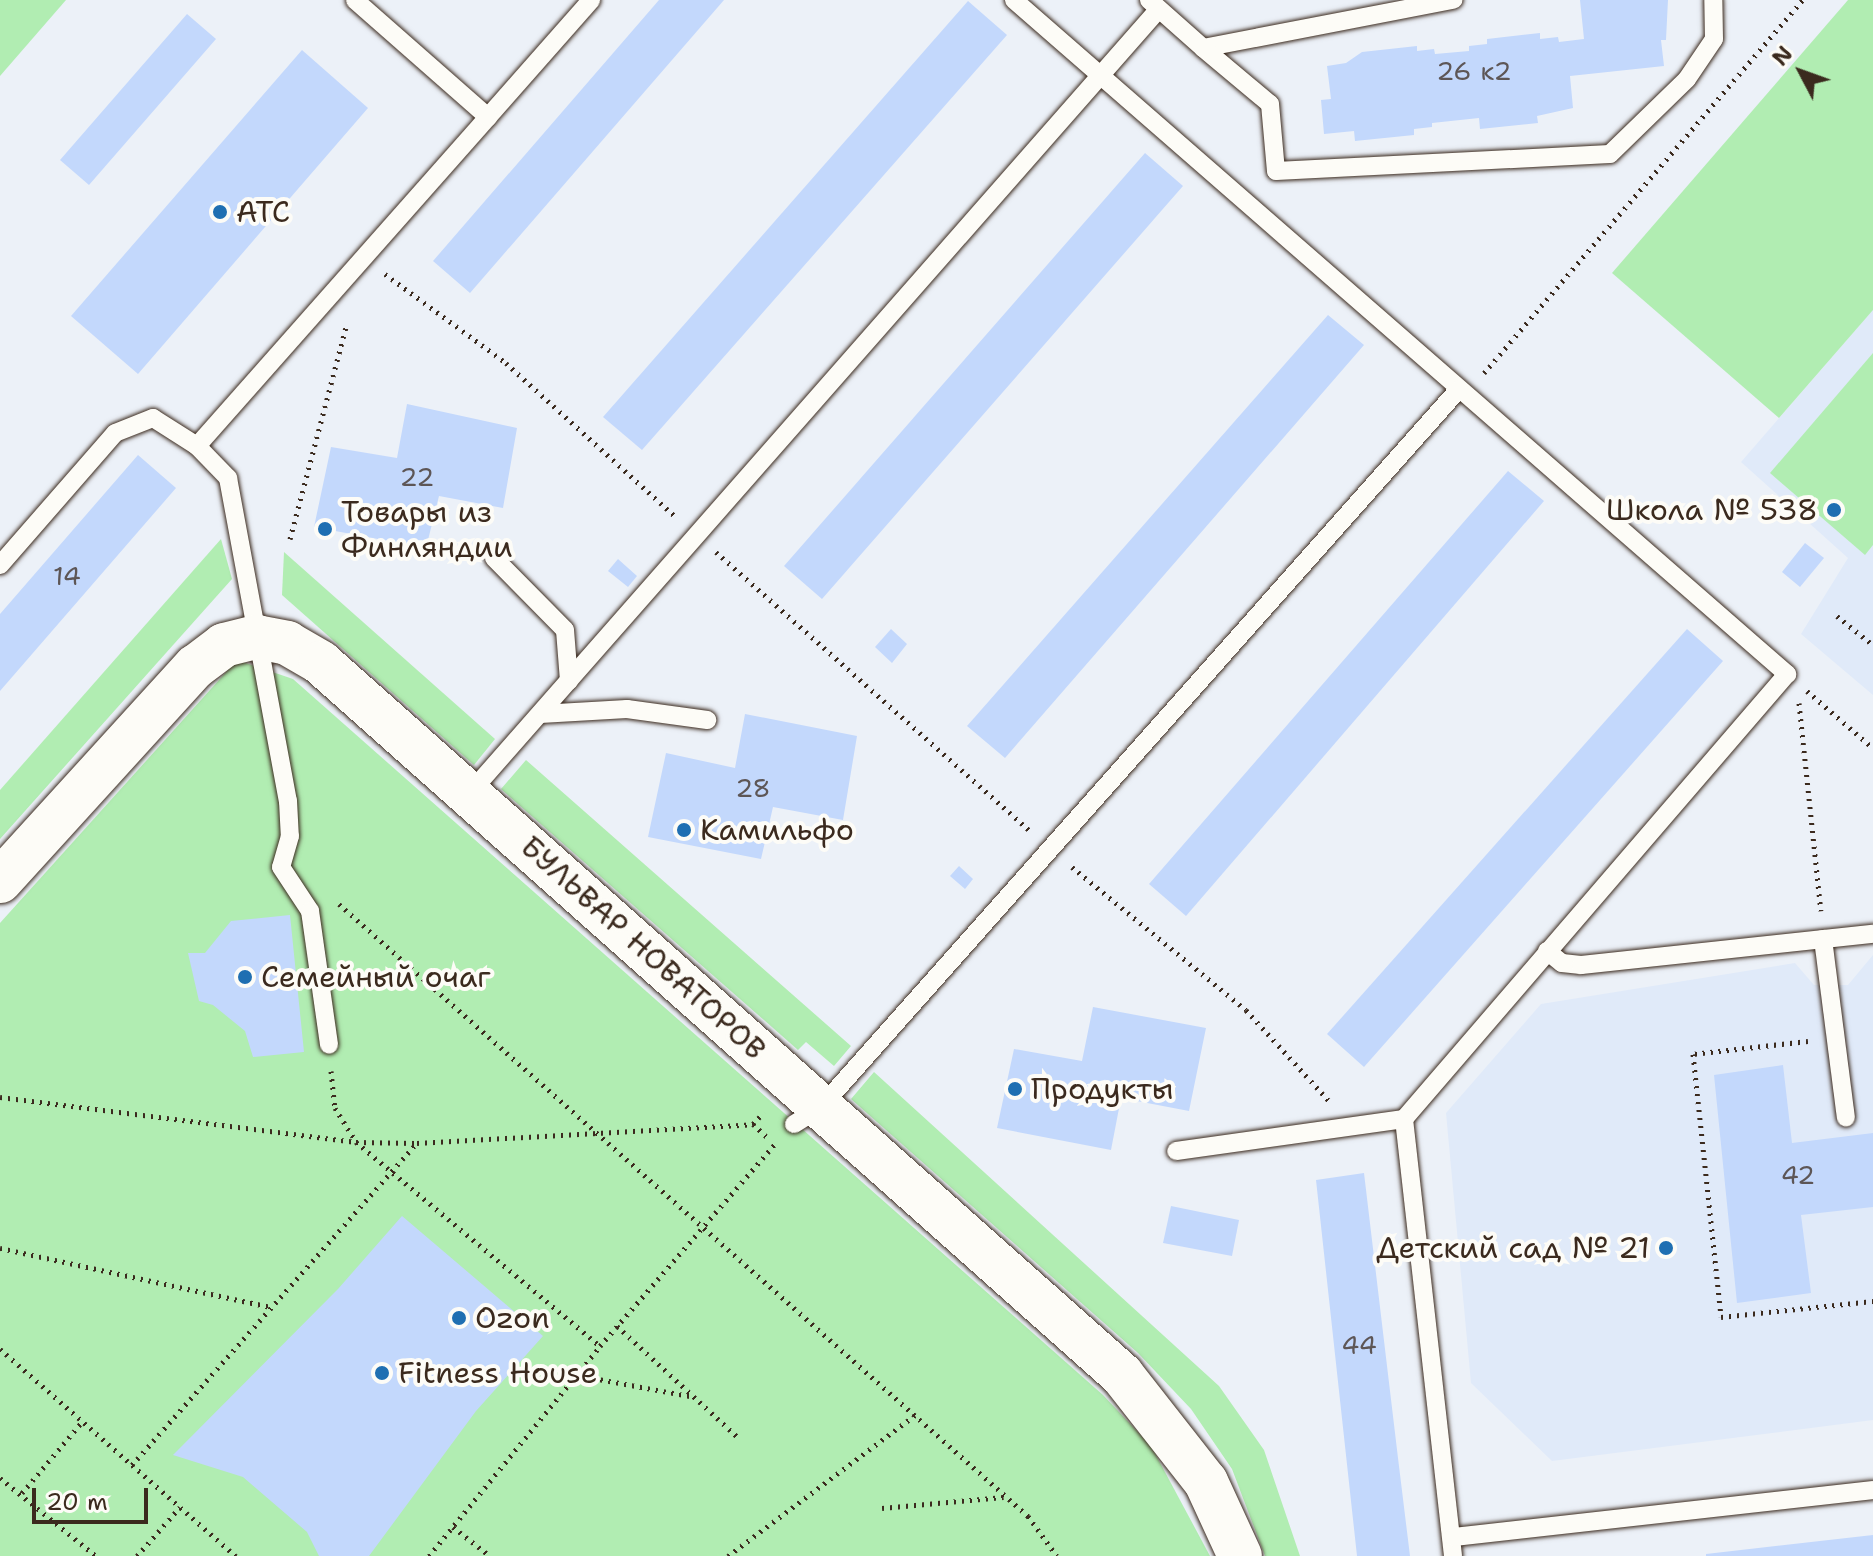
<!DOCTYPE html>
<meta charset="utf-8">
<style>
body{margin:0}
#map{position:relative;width:1873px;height:1556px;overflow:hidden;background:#ecf1f8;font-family:"Shantell Sans",sans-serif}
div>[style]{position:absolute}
.built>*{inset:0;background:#e0eaf9}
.green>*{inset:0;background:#b1edb2}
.building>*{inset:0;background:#c3d8fc}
.path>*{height:5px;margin-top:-2.5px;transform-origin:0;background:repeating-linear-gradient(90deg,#3b2a1e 0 2px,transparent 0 8px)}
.roads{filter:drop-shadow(0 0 2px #3b2a1e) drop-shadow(0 0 2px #3b2a1e)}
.service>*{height:18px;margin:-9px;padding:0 9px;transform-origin:9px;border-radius:9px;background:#fdfcf7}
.tertiary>*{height:44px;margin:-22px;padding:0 22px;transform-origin:22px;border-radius:22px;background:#fdfcf7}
.dots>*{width:22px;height:22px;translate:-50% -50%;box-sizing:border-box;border:4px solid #fdfcf7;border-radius:50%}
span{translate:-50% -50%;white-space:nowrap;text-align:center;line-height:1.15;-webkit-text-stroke:8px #fdfcf7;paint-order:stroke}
.number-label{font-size:26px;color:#5d5656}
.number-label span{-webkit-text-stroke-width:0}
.poi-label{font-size:30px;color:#3b2a1e}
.left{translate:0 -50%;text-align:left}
.right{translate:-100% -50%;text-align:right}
.street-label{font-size:30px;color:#3b2a1e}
.north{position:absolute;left:1761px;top:32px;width:80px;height:80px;-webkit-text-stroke:6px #fdfcf7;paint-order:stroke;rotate:311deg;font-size:22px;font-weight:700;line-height:32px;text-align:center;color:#3b2a1e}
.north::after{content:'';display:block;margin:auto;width:28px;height:36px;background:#3b2a1e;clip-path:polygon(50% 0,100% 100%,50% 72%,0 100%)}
.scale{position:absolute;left:32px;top:1488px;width:116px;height:36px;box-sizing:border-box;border:4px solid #3b2a1e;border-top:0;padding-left:10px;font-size:24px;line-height:28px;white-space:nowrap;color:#3b2a1e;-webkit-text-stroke:6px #fdfcf7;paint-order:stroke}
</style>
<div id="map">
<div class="built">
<div style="clip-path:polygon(1873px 310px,1873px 695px,1801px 634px,1848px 558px,1741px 462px)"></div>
<div style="clip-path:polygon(1873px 955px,1873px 1420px,1552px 1461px,1471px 1383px,1446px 1113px,1541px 1004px,1795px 963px,1814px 985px,1848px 985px)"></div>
</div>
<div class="green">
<div style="clip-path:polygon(0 0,66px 0,0 76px)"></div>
<div style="clip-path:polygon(1848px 0,1873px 0,1873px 310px,1779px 418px,1612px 273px)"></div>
<div style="clip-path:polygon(1873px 353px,1873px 545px,1865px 555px,1770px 473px)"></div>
<div style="clip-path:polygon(221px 539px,232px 579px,0 839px,0 790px)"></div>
<div style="clip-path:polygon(284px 552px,495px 739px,474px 765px,282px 595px)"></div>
<div style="clip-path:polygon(237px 660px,293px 679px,1103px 1395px,1151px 1446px,1210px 1556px,0 1556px,0 923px)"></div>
<div style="clip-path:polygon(526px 760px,851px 1046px,834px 1066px,806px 1042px,798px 1050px,501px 789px)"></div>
<div style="clip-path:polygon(874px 1072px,1219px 1386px,1264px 1450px,1300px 1556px,1265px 1556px,1232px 1469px,1191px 1409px,1138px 1353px,851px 1099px)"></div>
</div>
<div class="building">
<div style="clip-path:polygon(659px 0,724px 0,470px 293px,433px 261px)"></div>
<div style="clip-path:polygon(1580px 0,1668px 0,1666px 40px,1661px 40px,1664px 66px,1570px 76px,1573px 108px,1537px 116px,1538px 123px,1480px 129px,1479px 118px,1432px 123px,1432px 127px,1414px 129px,1414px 135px,1355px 141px,1354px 131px,1324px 134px,1321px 100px,1331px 99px,1327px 66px,1346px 63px,1362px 52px,1417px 46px,1417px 51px,1434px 49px,1435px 54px,1469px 51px,1469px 46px,1487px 44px,1487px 39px,1540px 33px,1540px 39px,1558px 37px,1559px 42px,1584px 39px)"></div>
<div style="clip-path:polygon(968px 1px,1007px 35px,642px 450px,603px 417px)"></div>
<div style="clip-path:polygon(187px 14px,216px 39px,89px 185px,60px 160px)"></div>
<div style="clip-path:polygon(302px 50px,368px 108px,138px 374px,71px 316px)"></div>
<div style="clip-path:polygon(1145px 153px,1183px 186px,822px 599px,784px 566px)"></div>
<div style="clip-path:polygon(1328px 315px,1364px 345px,1005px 758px,967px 726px)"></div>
<div style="clip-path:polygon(407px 404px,517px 428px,503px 508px,439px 496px,426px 548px,314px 527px,331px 447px,397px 458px)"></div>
<div style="clip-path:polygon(138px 455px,176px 488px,0 691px,0 614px)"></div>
<div style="clip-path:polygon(1508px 471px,1544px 501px,1186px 916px,1149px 884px)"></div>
<div style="clip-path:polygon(1805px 543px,1824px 558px,1800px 587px,1782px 572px)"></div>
<div style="clip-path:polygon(618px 559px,637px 576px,628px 587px,608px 571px)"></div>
<div style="clip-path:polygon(891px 629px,907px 644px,892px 663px,875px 647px)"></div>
<div style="clip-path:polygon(1687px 629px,1723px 661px,1364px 1067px,1327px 1034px)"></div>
<div style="clip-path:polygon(745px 714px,857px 736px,843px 820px,773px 807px,761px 859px,648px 837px,666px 753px,735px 768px)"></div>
<div style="clip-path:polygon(959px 866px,973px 879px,965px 889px,950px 876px)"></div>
<div style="clip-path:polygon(290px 915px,304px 1052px,253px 1057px,245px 1031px,213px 1005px,199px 1001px,188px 953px,205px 953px,231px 921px)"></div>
<div style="clip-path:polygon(1093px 1007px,1206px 1028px,1189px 1111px,1121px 1098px,1111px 1150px,997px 1128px,1014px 1049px,1082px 1061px)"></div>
<div style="clip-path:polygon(1783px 1065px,1792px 1143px,1873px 1133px,1873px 1207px,1801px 1215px,1811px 1293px,1737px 1303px,1714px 1075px)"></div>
<div style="clip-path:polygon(1364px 1173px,1398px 1458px,1410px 1556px,1357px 1556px,1316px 1180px)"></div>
<div style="clip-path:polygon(1171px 1206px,1239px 1220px,1232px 1256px,1163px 1243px)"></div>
<div style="clip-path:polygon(402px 1216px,543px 1336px,476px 1411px,369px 1556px,319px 1556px,307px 1532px,243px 1477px,173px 1455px,338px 1289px)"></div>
<div style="clip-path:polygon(1873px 1535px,1873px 1556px,1706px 1556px,1706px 1554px)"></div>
</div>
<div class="path">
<div style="left:385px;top:274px;width:150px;rotate:36.3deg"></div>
<div style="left:506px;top:363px;width:228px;rotate:42.2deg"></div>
<div style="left:1484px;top:373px;width:491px;rotate:-49.5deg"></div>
<div style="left:290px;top:539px;width:223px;rotate:-75.2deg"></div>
<div style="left:716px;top:552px;width:421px;rotate:41.6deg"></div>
<div style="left:1837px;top:616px;width:46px;rotate:38.9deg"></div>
<div style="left:1807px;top:691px;width:87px;rotate:40.8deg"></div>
<div style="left:1799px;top:703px;width:209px;rotate:84deg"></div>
<div style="left:1072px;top:867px;width:225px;rotate:39.4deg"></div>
<div style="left:1246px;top:1010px;width:125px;rotate:47.6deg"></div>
<div style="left:339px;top:904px;width:922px;rotate:41.61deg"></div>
<div style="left:1028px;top:1516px;width:49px;rotate:54.1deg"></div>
<div style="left:1808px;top:1041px;width:116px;rotate:173.6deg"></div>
<div style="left:1693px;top:1054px;width:264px;rotate:83.9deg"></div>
<div style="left:1721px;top:1317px;width:153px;rotate:-6deg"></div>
<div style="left:331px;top:1071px;width:37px;rotate:84deg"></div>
<div style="left:335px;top:1108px;width:40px;rotate:58deg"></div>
<div style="left:356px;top:1142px;width:318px;rotate:39.9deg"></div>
<div style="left:0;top:1097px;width:359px;rotate:7.2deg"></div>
<div style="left:356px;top:1142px;width:60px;rotate:1deg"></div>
<div style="left:753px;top:1124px;width:19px;rotate:43deg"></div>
<div style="left:0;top:1248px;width:276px;rotate:12.3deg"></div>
<div style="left:617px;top:1326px;width:167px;rotate:42.6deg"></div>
<div style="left:0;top:1349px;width:314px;rotate:41.3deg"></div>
<div style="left:577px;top:1375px;width:119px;rotate:10.6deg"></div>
<div style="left:132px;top:1465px;width:430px;rotate:-48.5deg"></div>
<div style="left:417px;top:1143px;width:337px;rotate:-3.2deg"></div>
<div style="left:753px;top:1124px;width:16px;rotate:-47deg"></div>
<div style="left:0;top:1478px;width:124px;rotate:39.1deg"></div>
<div style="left:22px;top:1493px;width:93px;rotate:-49.8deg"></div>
<div style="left:882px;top:1508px;width:122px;rotate:-5.2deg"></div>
<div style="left:453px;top:1527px;width:47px;rotate:38.1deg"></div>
<div style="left:137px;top:1556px;width:65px;rotate:-48.7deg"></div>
<div style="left:429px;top:1556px;width:271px;rotate:-50.8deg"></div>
<div style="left:600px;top:1346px;width:270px;rotate:-49.1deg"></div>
<div style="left:728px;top:1556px;width:234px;rotate:-37deg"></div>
</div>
<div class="roads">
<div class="service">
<div style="left:1014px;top:0;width:1026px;rotate:41.09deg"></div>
<div style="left:1787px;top:674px;width:587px;rotate:130.72deg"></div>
<div style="left:1404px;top:1119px;width:230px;rotate:172deg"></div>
<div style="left:1149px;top:0;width:72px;rotate:41.6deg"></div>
<div style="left:1203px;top:48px;width:255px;rotate:-10.9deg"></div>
<div style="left:1203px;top:48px;width:87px;rotate:39.9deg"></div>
<div style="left:1270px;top:104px;width:67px;rotate:84.9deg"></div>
<div style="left:1276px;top:171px;width:334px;rotate:-2.9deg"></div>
<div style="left:1610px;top:154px;width:107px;rotate:-44.2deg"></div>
<div style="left:1687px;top:79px;width:48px;rotate:-56deg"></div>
<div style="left:1714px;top:39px;width:39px;rotate:-91deg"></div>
<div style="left:488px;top:117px;width:156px;rotate:-48.6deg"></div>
<div style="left:197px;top:446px;width:45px;rotate:45.9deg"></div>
<div style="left:228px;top:478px;width:329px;rotate:79.5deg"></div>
<div style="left:288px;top:801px;width:35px;rotate:87deg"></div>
<div style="left:290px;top:836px;width:32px;rotate:106deg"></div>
<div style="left:281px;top:867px;width:53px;rotate:56.6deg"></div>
<div style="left:310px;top:911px;width:135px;rotate:81.9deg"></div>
<div style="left:494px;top:558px;width:101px;rotate:45.4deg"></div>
<div style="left:565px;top:630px;width:51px;rotate:85.5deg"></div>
<div style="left:0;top:565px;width:175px;rotate:-48.9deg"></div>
<div style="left:115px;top:433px;width:41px;rotate:-21.5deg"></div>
<div style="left:153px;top:418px;width:52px;rotate:32.5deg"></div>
<div style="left:197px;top:446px;width:439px;rotate:-48.5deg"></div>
<div style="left:488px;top:117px;width:177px;rotate:-138.7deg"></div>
<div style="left:540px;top:714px;width:87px;rotate:-3.3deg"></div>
<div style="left:627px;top:709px;width:81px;rotate:7.8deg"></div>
<div style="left:469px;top:794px;width:1045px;rotate:-48.69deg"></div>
<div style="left:1823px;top:939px;width:180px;rotate:82.7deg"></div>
<div style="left:1547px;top:951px;width:19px;rotate:39deg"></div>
<div style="left:1562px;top:963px;width:19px;rotate:6deg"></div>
<div style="left:1581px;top:965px;width:294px;rotate:-6.1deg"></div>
<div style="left:1404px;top:1119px;width:440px;rotate:83.6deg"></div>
<div style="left:794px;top:1124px;width:32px;rotate:-32deg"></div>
<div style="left:821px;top:1107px;width:959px;rotate:-48.38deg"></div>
<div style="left:1454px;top:1537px;width:422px;rotate:-6.4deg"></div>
</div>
<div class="tertiary">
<div style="left:0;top:881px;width:290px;rotate:-47.7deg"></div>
<div style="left:195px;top:667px;width:36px;rotate:-37deg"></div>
<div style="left:224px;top:645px;width:34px;rotate:-14deg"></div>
<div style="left:257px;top:637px;width:31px;rotate:11deg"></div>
<div style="left:287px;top:643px;width:39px;rotate:30deg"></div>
<div style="left:321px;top:663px;width:1072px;rotate:41.63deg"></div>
<div style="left:1122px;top:1375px;width:136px;rotate:51.9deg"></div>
<div style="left:1206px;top:1482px;width:81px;rotate:65.3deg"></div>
</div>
</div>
<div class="dots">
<div style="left:220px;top:212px;background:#1f6fb2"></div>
<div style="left:1834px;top:510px;background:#1f6fb2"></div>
<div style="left:325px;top:529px;background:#1f6fb2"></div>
<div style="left:684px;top:830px;background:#1f6fb2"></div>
<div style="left:245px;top:977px;background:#1f6fb2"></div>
<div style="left:1015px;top:1089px;background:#1f6fb2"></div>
<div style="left:1666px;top:1248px;background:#1f6fb2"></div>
<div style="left:459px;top:1318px;background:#1f6fb2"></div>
<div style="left:382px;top:1373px;background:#1f6fb2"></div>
</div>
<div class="number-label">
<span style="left:1474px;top:71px">26 к2</span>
<span style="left:417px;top:477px">22</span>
<span style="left:67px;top:576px">14</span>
<span style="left:753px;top:788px">28</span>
<span style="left:1798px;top:1175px">42</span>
<span style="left:1359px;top:1345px">44</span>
</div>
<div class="poi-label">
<span class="left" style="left:236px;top:212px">АТС</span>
<span class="right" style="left:1818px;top:510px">Школа № 538</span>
<span class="left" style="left:341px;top:529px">Товары из<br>Финляндии</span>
<span class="left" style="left:700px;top:830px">Камильфо</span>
<span class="left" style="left:261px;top:977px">Семейный очаг</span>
<span class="left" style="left:1031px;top:1089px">Продукты</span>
<span class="right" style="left:1650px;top:1248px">Детский сад № 21</span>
<span class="left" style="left:475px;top:1318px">Ozon</span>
<span class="left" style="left:398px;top:1373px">Fitness House</span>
</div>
<div class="street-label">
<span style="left:643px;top:948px;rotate:42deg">БУЛЬВАР НОВАТОРОВ</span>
</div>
<div class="north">N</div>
<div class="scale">20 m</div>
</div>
